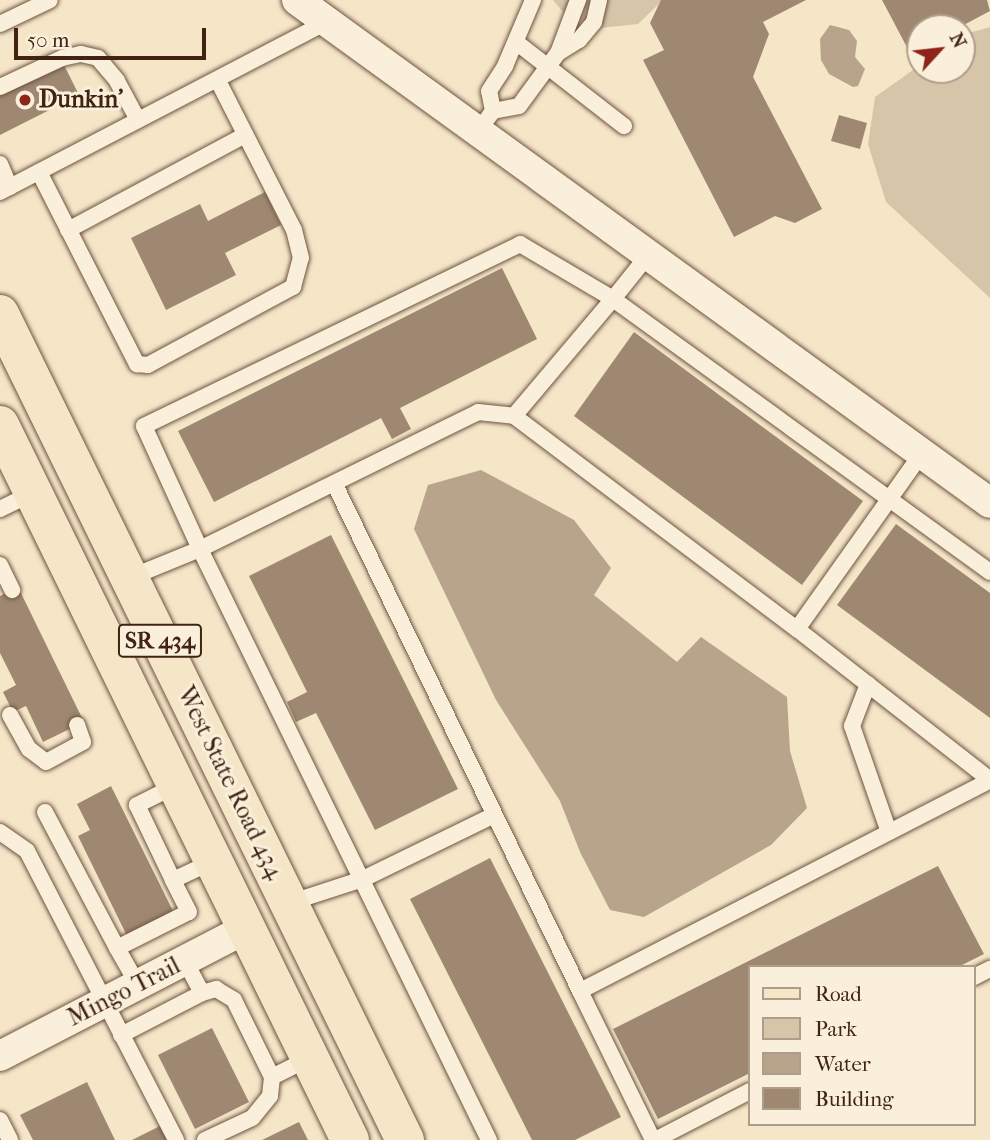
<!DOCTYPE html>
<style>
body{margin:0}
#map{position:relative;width:990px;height:1140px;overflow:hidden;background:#f6e6c8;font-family:"IM FELL French Canon",serif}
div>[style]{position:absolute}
.green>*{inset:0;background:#d7c5a9}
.water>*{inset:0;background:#b8a48a}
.building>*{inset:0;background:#9f8871}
.roads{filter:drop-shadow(0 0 2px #6e5440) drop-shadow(0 0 2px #6e5440)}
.service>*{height:16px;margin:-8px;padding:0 8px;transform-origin:8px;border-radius:8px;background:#f9efdb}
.minor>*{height:30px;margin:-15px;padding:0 15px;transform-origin:15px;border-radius:15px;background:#f9efdb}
.primary>*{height:38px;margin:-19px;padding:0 19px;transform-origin:19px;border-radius:19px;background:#f6e6c8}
.dots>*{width:19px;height:19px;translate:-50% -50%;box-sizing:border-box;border:4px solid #f9efdb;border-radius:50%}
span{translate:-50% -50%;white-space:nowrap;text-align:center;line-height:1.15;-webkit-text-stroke:6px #f9efdb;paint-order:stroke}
.shield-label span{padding:2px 5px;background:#f9efdb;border:2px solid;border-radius:5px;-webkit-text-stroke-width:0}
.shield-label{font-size:23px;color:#412313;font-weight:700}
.poi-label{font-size:24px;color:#412313;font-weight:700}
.left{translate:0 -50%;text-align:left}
.street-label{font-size:24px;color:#412313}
.legend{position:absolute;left:748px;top:965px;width:228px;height:161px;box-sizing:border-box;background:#f9efdb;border:2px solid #af9d8b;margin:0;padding:9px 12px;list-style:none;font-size:21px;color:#412313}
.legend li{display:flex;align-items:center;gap:14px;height:35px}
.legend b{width:35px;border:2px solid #af9d8b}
.north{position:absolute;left:906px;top:14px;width:70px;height:70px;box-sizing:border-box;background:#f9efdb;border:2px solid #af9d8b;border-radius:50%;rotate:63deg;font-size:19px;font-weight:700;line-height:28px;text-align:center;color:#412313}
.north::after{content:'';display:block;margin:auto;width:24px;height:32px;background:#8f2418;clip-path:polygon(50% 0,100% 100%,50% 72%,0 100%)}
.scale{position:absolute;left:14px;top:28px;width:192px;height:32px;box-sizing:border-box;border:4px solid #412313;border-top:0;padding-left:9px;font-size:21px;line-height:24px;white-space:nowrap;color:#412313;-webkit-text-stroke:5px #f9efdb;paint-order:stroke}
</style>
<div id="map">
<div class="green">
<div style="clip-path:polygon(553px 0,663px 0,638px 24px,600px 28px,562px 11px)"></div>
<div style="clip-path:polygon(990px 27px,990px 298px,886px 202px,868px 144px,875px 97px,920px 65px,920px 70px,962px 70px,962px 35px)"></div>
</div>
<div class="water">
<div style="clip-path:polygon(830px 25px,849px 30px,857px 41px,855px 57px,865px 69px,858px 86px,853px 87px,829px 74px,821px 60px,820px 39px)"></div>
<div style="clip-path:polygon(481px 470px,574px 520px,611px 568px,594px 595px,677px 662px,701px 637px,787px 697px,790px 751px,807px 808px,771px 845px,644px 917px,610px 910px,580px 852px,560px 801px,496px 700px,414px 529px,428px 485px)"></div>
</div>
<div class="building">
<div style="clip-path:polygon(661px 0,806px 0,763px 22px,769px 34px,753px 77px,822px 209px,795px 223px,775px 216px,734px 237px,643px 60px,664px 50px,650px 23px)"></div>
<div style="clip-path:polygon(882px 0,987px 0,990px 11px,958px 28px,920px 28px,920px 48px,910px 53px)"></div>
<div style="clip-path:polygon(62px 61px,79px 95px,0 135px,0 93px)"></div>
<div style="clip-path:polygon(839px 115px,867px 123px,860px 149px,831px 141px)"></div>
<div style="clip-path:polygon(265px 192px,281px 225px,225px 253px,236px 275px,166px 310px,131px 238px,200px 204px,208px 221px)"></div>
<div style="clip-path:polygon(502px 268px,537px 339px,400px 408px,411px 429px,392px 439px,381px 418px,214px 502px,178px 431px)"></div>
<div style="clip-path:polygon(634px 332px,863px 501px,802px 585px,574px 416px)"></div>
<div style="clip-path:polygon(896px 524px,990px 593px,990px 718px,837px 605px)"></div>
<div style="clip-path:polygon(331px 535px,458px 789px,375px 830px,316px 713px,296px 722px,287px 702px,307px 692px,249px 576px)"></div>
<div style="clip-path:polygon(18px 587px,84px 722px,43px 742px,26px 706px,13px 712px,3px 692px,16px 685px,0 653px,0 596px)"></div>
<div style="clip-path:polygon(111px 786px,174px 913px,127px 936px,78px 836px,90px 830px,77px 804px)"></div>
<div style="clip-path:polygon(490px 858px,621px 1117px,575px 1140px,532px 1140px,410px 899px)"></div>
<div style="clip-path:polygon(938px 866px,984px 954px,958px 967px,750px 967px,750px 1073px,658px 1119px,613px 1029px)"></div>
<div style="clip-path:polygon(212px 1028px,249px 1102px,195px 1129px,158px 1055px)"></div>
<div style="clip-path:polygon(87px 1082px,115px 1140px,33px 1140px,20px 1115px)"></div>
<div style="clip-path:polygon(299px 1122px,308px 1140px,262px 1140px)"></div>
<div style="clip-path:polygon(160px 1126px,167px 1140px,132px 1140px)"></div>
</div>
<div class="roads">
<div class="service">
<div style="left:0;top:24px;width:55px;rotate:-25.6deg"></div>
<div style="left:516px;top:42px;width:137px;rotate:37.9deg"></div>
<div style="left:558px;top:53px;width:25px;rotate:-32deg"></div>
<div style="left:579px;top:40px;width:23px;rotate:-50deg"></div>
<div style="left:594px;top:22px;width:23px;rotate:-77deg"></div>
<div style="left:0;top:87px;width:68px;rotate:-25.1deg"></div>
<div style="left:62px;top:58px;width:19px;rotate:-12deg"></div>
<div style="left:81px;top:54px;width:17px;rotate:13deg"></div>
<div style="left:98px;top:58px;width:30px;rotate:50deg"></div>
<div style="left:117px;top:81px;width:44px;rotate:61.7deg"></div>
<div style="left:493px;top:111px;width:20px;rotate:-101deg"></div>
<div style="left:489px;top:91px;width:30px;rotate:-57deg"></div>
<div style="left:505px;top:66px;width:72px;rotate:-67deg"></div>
<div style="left:478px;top:131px;width:25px;rotate:-53deg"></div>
<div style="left:493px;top:111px;width:26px;rotate:-11deg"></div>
<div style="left:519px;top:106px;width:66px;rotate:-53.7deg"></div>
<div style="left:558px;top:53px;width:57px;rotate:-69.3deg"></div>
<div style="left:0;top:164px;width:25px;rotate:67deg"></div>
<div style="left:39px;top:172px;width:216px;rotate:63deg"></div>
<div style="left:137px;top:364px;width:11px;rotate:5deg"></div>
<div style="left:148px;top:365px;width:165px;rotate:-28.3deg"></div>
<div style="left:293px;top:287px;width:30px;rotate:-75deg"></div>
<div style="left:301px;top:258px;width:29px;rotate:-104deg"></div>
<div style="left:294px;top:230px;width:169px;rotate:-117deg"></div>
<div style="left:0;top:192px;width:369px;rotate:-27.5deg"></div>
<div style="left:68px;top:230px;width:201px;rotate:-28.2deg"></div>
<div style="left:514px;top:416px;width:354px;rotate:37deg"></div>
<div style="left:797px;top:629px;width:245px;rotate:38deg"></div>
<div style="left:335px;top:485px;width:562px;rotate:64.16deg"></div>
<div style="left:580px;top:991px;width:461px;rotate:-27.2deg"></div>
<div style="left:0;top:509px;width:37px;rotate:-26deg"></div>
<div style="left:0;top:565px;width:28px;rotate:64deg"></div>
<div style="left:129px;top:578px;width:77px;rotate:-22.2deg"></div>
<div style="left:200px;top:549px;width:135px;rotate:-114.5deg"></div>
<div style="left:144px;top:426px;width:418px;rotate:-25.8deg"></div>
<div style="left:520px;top:244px;width:108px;rotate:30.6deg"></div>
<div style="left:613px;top:299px;width:58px;rotate:-51.3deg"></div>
<div style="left:797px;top:629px;width:216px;rotate:-54.6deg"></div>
<div style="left:868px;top:684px;width:45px;rotate:110.9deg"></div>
<div style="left:852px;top:726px;width:112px;rotate:70.8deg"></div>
<div style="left:10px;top:715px;width:39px;rotate:61deg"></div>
<div style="left:29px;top:749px;width:21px;rotate:37deg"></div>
<div style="left:46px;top:762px;width:42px;rotate:-28.4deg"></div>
<div style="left:83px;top:742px;width:18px;rotate:-109deg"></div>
<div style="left:177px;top:785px;width:45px;rotate:153.4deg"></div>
<div style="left:137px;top:805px;width:83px;rotate:64.4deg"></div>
<div style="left:173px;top:880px;width:45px;rotate:-24.9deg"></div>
<div style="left:45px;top:812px;width:154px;rotate:62.1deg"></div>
<div style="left:117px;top:948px;width:80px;rotate:-26.6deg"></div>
<div style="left:189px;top:912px;width:36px;rotate:-117deg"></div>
<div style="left:0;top:832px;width:33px;rotate:35deg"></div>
<div style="left:27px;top:851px;width:325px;rotate:62.7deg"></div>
<div style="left:289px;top:903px;width:78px;rotate:-18deg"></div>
<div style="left:363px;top:879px;width:146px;rotate:-26deg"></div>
<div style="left:117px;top:948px;width:43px;rotate:60.4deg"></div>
<div style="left:185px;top:961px;width:36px;rotate:62deg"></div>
<div style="left:202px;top:993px;width:15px;rotate:-16deg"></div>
<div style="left:216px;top:989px;width:21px;rotate:31deg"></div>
<div style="left:234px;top:1000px;width:86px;rotate:63.7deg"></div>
<div style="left:272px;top:1077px;width:19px;rotate:96deg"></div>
<div style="left:270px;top:1096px;width:28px;rotate:129deg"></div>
<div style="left:252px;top:1118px;width:52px;rotate:154.9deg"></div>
<div style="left:974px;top:977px;width:18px;rotate:-27deg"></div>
<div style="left:580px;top:991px;width:166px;rotate:63.9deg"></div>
<div style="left:121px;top:1035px;width:91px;rotate:-27.4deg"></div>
<div style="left:272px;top:1077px;width:42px;rotate:-26.6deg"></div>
<div style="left:0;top:1120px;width:22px;rotate:63deg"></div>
<div style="left:489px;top:1140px;width:658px;rotate:-116.06deg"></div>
<div style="left:200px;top:549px;width:310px;rotate:-26.2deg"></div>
<div style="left:478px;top:412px;width:36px;rotate:6deg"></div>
<div style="left:514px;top:416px;width:153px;rotate:-49.8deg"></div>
<div style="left:613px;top:299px;width:465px;rotate:35.9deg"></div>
<div style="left:655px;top:1140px;width:107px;rotate:-27.3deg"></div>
</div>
<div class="minor">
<div style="left:297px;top:0;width:856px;rotate:35.97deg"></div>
<div style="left:0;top:1056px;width:278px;rotate:-27.4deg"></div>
</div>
<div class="primary">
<div style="left:0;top:314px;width:920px;rotate:63.88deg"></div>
<div style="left:0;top:425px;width:796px;rotate:63.92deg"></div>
</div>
</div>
<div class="dots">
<div style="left:25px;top:100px;background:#8f2418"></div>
</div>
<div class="shield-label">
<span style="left:160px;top:641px">SR 434</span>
</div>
<div class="poi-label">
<span class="left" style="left:39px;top:100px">Dunkin'</span>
</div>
<div class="street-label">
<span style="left:230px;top:783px;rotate:64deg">West State Road 434</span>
<span style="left:124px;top:992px;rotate:-27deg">Mingo Trail</span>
</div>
<ul class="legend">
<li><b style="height:9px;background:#f6e6c8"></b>Road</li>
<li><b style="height:19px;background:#d7c5a9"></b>Park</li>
<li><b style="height:19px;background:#b8a48a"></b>Water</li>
<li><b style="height:19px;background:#9f8871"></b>Building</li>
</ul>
<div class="north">N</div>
<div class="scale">50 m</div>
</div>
